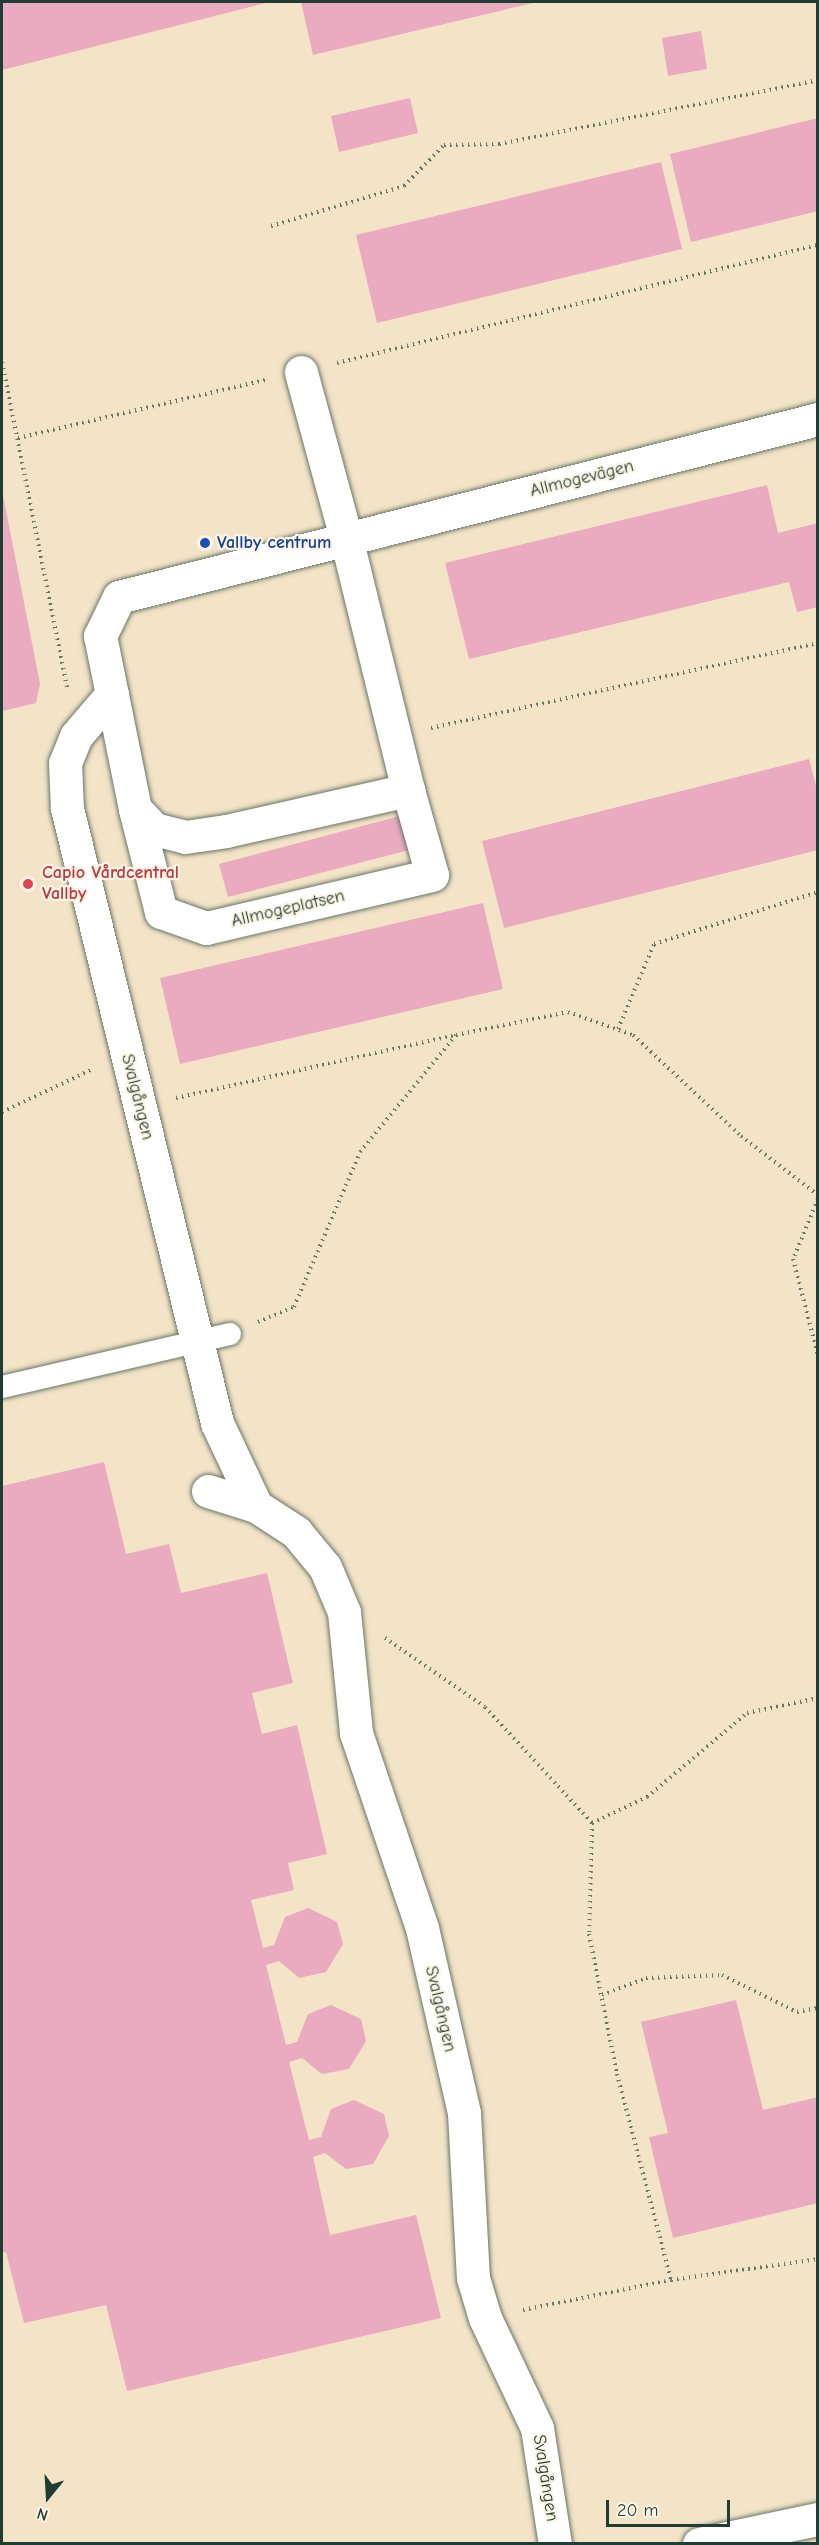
<!DOCTYPE html>
<meta charset="utf-8">
<style>
body{margin:0}
#map{position:relative;width:819px;height:2545px;overflow:hidden;background:#f3e3c7;font-family:"Comic Neue",sans-serif}
div>[style]{position:absolute}
.building>*{inset:0;background:#eaabc1}
.path>*{height:4px;margin-top:-2px;transform-origin:0;background:repeating-linear-gradient(90deg,#697767 0 1.5px,transparent 0 6px)}
.roads{filter:drop-shadow(0 0 2px #697767) drop-shadow(0 0 2px #697767)}
.service>*{height:22px;margin:-11px;padding:0 11px;transform-origin:11px;border-radius:11px;background:#fff}
.minor>*{height:33px;margin:-16.5px;padding:0 16.5px;transform-origin:16.5px;border-radius:16.5px;background:#fff}
.dots>*{width:16px;height:16px;translate:-50% -50%;box-sizing:border-box;border:3px solid #fcf5e5;border-radius:50%}
span{translate:-50% -50%;white-space:nowrap;text-align:center;line-height:1.15;-webkit-text-stroke:4.5px #fcf5e5;paint-order:stroke}
.street-label{font-size:18px;color:#1f3d34}
.transit-label{font-size:18px;color:#164399;font-weight:700}
.left{translate:0 -50%;text-align:left}
.health-label{font-size:18px;color:#be3a42;font-weight:700}
.frame{position:absolute;inset:0;border:3px solid #1f3d34;pointer-events:none}
.north{position:absolute;left:18px;top:2467px;width:60px;height:60px;-webkit-text-stroke:4px #fcf5e5;paint-order:stroke;rotate:198deg;font-size:16px;font-weight:700;line-height:24px;text-align:center;color:#1f3d34}
.north::after{content:'';display:block;margin:auto;width:21px;height:27px;background:#1f3d34;clip-path:polygon(50% 0,100% 100%,50% 72%,0 100%)}
.scale{position:absolute;left:606px;top:2500px;width:124px;height:27px;box-sizing:border-box;border:3px solid #1f3d34;border-top:0;padding-left:8px;font-size:18px;line-height:21px;white-space:nowrap;color:#1f3d34;-webkit-text-stroke:4px #fcf5e5;paint-order:stroke}
</style>
<div id="map">
<div class="building">
<div style="clip-path:polygon(2px 2px,270px 2px,2px 70px)"></div>
<div style="clip-path:polygon(301px 2px,537px 2px,313px 55px)"></div>
<div style="clip-path:polygon(701px 31px,707px 69px,668px 76px,662px 38px)"></div>
<div style="clip-path:polygon(410px 98px,418px 133px,339px 152px,331px 116px)"></div>
<div style="clip-path:polygon(818px 118px,818px 211px,691px 242px,670px 154px)"></div>
<div style="clip-path:polygon(661px 162px,682px 249px,377px 323px,356px 235px)"></div>
<div style="clip-path:polygon(767px 485px,778px 533px,818px 523px,818px 607px,797px 612px,789px 582px,469px 659px,445px 563px)"></div>
<div style="clip-path:polygon(2px 490px,40px 684px,36px 703px,2px 711px)"></div>
<div style="clip-path:polygon(809px 759px,818px 793px,818px 850px,504px 928px,482px 841px)"></div>
<div style="clip-path:polygon(400px 816px,409px 850px,228px 897px,219px 864px)"></div>
<div style="clip-path:polygon(483px 903px,503px 989px,180px 1064px,160px 978px)"></div>
<div style="clip-path:polygon(104px 1462px,126px 1554px,169px 1544px,181px 1593px,267px 1573px,293px 1683px,252px 1693px,262px 1734px,297px 1725px,327px 1854px,288px 1863px,294px 1890px,251px 1900px,263px 1948px,274px 1945px,285px 1917px,308px 1908px,337px 1922px,343px 1944px,326px 1972px,299px 1978px,279px 1961px,266px 1965px,286px 2045px,297px 2042px,308px 2014px,331px 2005px,361px 2019px,366px 2041px,349px 2069px,322px 2074px,302px 2058px,289px 2062px,309px 2140px,321px 2137px,331px 2109px,354px 2100px,384px 2114px,389px 2136px,373px 2164px,346px 2169px,325px 2153px,313px 2157px,330px 2235px,416px 2215px,441px 2318px,127px 2391px,106px 2305px,24px 2323px,6px 2252px,2px 2253px,2px 1486px)"></div>
<div style="clip-path:polygon(736px 2000px,763px 2110px,818px 2097px,818px 2203px,673px 2238px,649px 2137px,668px 2133px,641px 2022px)"></div>
</div>
<div class="path">
<div style="left:271px;top:226px;width:139px;rotate:-16.7deg"></div>
<div style="left:404px;top:186px;width:57px;rotate:-45.7deg"></div>
<div style="left:444px;top:145px;width:55px;rotate:-1deg"></div>
<div style="left:499px;top:144px;width:325px;rotate:-11.3deg"></div>
<div style="left:2px;top:362px;width:332px;rotate:78.7deg"></div>
<div style="left:337px;top:363px;width:495px;rotate:-13.8deg"></div>
<div style="left:18px;top:438px;width:255px;rotate:-13.2deg"></div>
<div style="left:431px;top:728px;width:396px;rotate:-12.4deg"></div>
<div style="left:618px;top:1029px;width:92px;rotate:-67deg"></div>
<div style="left:654px;top:944px;width:172px;rotate:-17.6deg"></div>
<div style="left:176px;top:1098px;width:287px;rotate:-12.7deg"></div>
<div style="left:2px;top:1112px;width:98px;rotate:-25.3deg"></div>
<div style="left:818px;top:1199px;width:65px;rotate:112.6deg"></div>
<div style="left:793px;top:1259px;width:100px;rotate:75.5deg"></div>
<div style="left:258px;top:1322px;width:39px;rotate:-23deg"></div>
<div style="left:294px;top:1307px;width:168px;rotate:-66.9deg"></div>
<div style="left:360px;top:1152px;width:151px;rotate:-50.6deg"></div>
<div style="left:456px;top:1035px;width:114px;rotate:-11.6deg"></div>
<div style="left:568px;top:1012px;width:69px;rotate:19.5deg"></div>
<div style="left:633px;top:1035px;width:148px;rotate:43.1deg"></div>
<div style="left:741px;top:1136px;width:97px;rotate:37.5deg"></div>
<div style="left:385px;top:1638px;width:121px;rotate:34.6deg"></div>
<div style="left:485px;top:1707px;width:158px;rotate:47.3deg"></div>
<div style="left:592px;top:1823px;width:61px;rotate:-25.3deg"></div>
<div style="left:647px;top:1797px;width:131px;rotate:-40deg"></div>
<div style="left:747px;top:1713px;width:73px;rotate:-11.9deg"></div>
<div style="left:592px;top:1823px;width:111px;rotate:91.5deg"></div>
<div style="left:589px;top:1934px;width:143px;rotate:78.7deg"></div>
<div style="left:617px;top:2074px;width:213px;rotate:75.3deg"></div>
<div style="left:602px;top:1995px;width:47px;rotate:-21.1deg"></div>
<div style="left:646px;top:1978px;width:76px;rotate:-2.3deg"></div>
<div style="left:722px;top:1975px;width:84px;rotate:26.3deg"></div>
<div style="left:797px;top:2012px;width:21px;rotate:-11deg"></div>
<div style="left:523px;top:2310px;width:151px;rotate:-11.5deg"></div>
<div style="left:671px;top:2280px;width:148px;rotate:-8.1deg"></div>
</div>
<div class="roads">
<div class="service">
<div style="left:2px;top:1387px;width:234px;rotate:-13.1deg"></div>
</div>
<div class="minor">
<div style="left:112px;top:694px;width:55px;rotate:130.6deg"></div>
<div style="left:76px;top:736px;width:29px;rotate:112deg"></div>
<div style="left:65px;top:763px;width:45px;rotate:87.5deg"></div>
<div style="left:67px;top:808px;width:633px;rotate:76.29deg"></div>
<div style="left:217px;top:1423px;width:92px;rotate:64.8deg"></div>
<div style="left:408px;top:790px;width:88px;rotate:74.2deg"></div>
<div style="left:432px;top:875px;width:232px;rotate:166.8deg"></div>
<div style="left:206px;top:928px;width:48px;rotate:-160.4deg"></div>
<div style="left:161px;top:912px;width:106px;rotate:-104.2deg"></div>
<div style="left:135px;top:809px;width:177px;rotate:-101.4deg"></div>
<div style="left:100px;top:636px;width:43px;rotate:-64deg"></div>
<div style="left:119px;top:597px;width:721px;rotate:-14.29deg"></div>
<div style="left:135px;top:809px;width:28px;rotate:46deg"></div>
<div style="left:154px;top:829px;width:32px;rotate:14deg"></div>
<div style="left:185px;top:837px;width:41px;rotate:-8.3deg"></div>
<div style="left:226px;top:831px;width:187px;rotate:-12.7deg"></div>
<div style="left:408px;top:790px;width:260px;rotate:-103.8deg"></div>
<div style="left:346px;top:538px;width:172px;rotate:-105.2deg"></div>
<div style="left:208px;top:1491px;width:50px;rotate:17.4deg"></div>
<div style="left:256px;top:1506px;width:48px;rotate:33deg"></div>
<div style="left:296px;top:1532px;width:45px;rotate:50.4deg"></div>
<div style="left:325px;top:1567px;width:49px;rotate:67.1deg"></div>
<div style="left:344px;top:1612px;width:122px;rotate:84.3deg"></div>
<div style="left:356px;top:1733px;width:206px;rotate:71.3deg"></div>
<div style="left:422px;top:1928px;width:190px;rotate:77.2deg"></div>
<div style="left:464px;top:2113px;width:165px;rotate:86.9deg"></div>
<div style="left:473px;top:2278px;width:42px;rotate:73.3deg"></div>
<div style="left:485px;top:2318px;width:122px;rotate:64.7deg"></div>
<div style="left:537px;top:2428px;width:117px;rotate:81.2deg"></div>
<div style="left:699px;top:2544px;width:122px;rotate:-11.9deg"></div>
</div>
</div>
<div class="dots">
<div style="left:205px;top:543px;background:#1a4fb4"></div>
<div style="left:28px;top:884px;background:#e0444e"></div>
</div>
<div class="street-label">
<span style="left:582px;top:479px;rotate:-14deg">Allmogevägen</span>
<span style="left:288px;top:909px;rotate:-13deg">Allmogeplatsen</span>
<span style="left:137px;top:1097px;rotate:76deg">Svalgången</span>
<span style="left:440px;top:2009px;rotate:77deg">Svalgången</span>
<span style="left:545px;top:2478px;rotate:81deg">Svalgången</span>
</div>
<div class="transit-label">
<span class="left" style="left:217px;top:543px">Vallby centrum</span>
</div>
<div class="health-label">
<span class="left" style="left:42px;top:884px">Capio Vårdcentral<br>Vallby</span>
</div>
<div class="frame"></div>
<div class="north">N</div>
<div class="scale">20 m</div>
</div>
